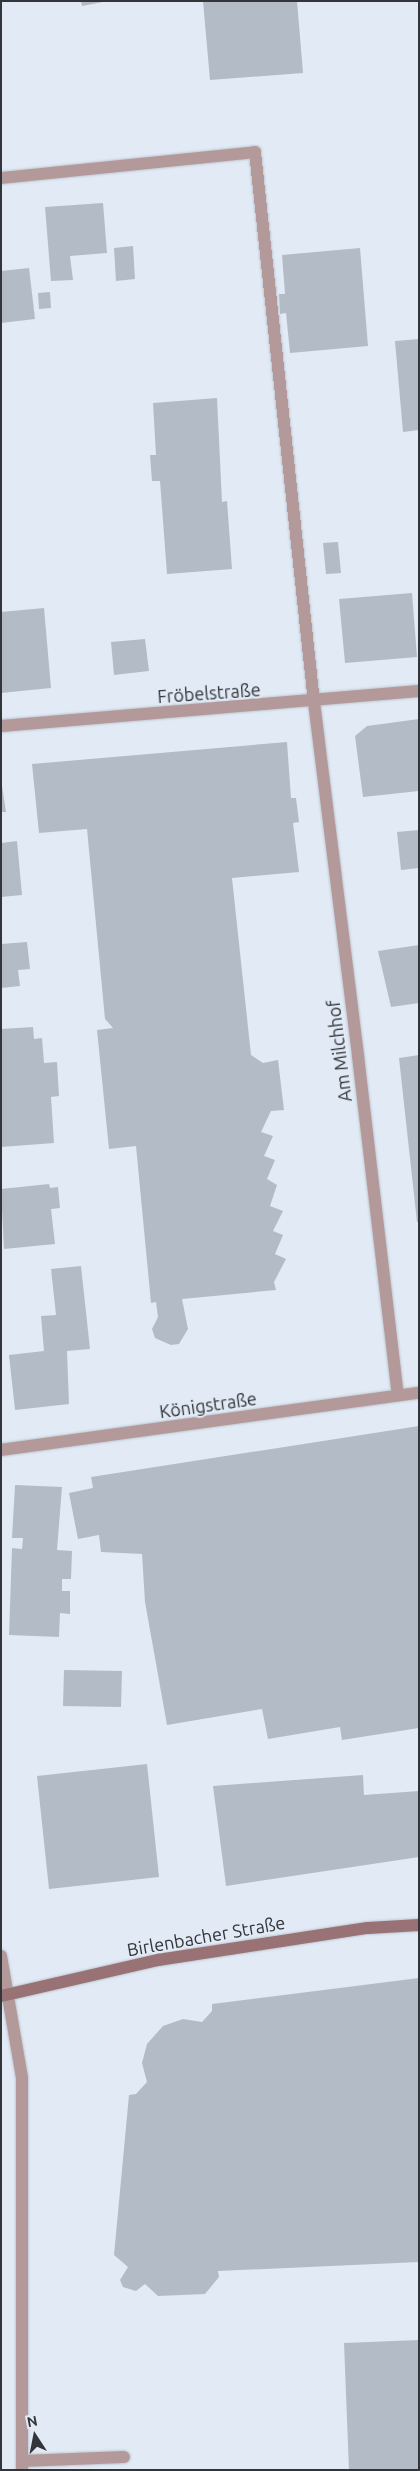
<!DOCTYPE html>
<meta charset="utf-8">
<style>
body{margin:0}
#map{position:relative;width:420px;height:2471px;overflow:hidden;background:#e1eaf5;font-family:Ubuntu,sans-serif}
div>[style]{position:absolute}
.building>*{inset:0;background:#b3bcc6}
.roads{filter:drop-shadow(0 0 1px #bec6cf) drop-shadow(0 0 1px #bec6cf)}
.lane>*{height:12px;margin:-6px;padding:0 6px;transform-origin:6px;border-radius:6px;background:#b4999b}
.street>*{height:12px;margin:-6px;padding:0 6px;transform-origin:6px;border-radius:6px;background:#b4999b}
.secondary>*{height:12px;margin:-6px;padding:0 6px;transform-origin:6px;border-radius:6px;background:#997275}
span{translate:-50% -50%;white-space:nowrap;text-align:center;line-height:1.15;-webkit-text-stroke:4px #e1eaf5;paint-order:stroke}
.street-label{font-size:18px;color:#323539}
.frame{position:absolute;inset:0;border:2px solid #323539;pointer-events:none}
.north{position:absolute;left:10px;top:2411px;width:50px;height:50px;-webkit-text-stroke:4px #e1eaf5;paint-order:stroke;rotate:349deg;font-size:14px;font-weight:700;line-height:20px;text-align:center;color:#323539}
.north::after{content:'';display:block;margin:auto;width:18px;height:22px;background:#323539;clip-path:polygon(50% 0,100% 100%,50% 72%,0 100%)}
</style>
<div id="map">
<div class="building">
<div style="clip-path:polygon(81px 1px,103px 1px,103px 2px,82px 6px)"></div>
<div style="clip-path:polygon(203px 1px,297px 1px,303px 73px,210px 80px)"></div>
<div style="clip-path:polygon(103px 203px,107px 253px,70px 256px,73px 280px,51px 281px,45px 207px)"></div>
<div style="clip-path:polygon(133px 246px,135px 279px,116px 281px,114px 248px)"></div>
<div style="clip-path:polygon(360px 248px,368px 346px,290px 353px,286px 313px,280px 314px,279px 294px,285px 294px,282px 255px)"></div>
<div style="clip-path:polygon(29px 268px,35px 319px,1px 323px,1px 271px)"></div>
<div style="clip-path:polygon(50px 292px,51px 308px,39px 309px,38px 293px)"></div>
<div style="clip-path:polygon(419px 339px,419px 430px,403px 432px,395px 341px)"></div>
<div style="clip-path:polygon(217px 398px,222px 502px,227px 501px,232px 569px,167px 574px,160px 481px,152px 481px,150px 455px,156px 455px,153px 403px)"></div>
<div style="clip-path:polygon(338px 542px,341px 573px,326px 574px,323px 543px)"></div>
<div style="clip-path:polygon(412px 593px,417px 657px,345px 663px,339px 599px)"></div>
<div style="clip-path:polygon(44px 608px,51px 688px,1px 693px,1px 612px)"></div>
<div style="clip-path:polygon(145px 639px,149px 671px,114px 675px,111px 642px)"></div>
<div style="clip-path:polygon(419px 719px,419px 791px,363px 797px,355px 736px,367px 726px)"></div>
<div style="clip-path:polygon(287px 742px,291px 798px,296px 798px,299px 822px,293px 823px,299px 872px,232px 878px,251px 1055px,263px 1063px,278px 1060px,284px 1110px,271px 1111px,261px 1132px,273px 1136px,264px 1156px,275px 1160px,267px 1179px,277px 1185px,270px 1206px,283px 1211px,273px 1231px,283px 1235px,275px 1254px,286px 1259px,274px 1282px,276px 1290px,182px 1299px,188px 1329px,179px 1344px,171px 1345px,155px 1338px,152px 1329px,158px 1317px,156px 1302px,151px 1303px,136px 1146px,109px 1149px,97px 1030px,113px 1028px,105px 1019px,87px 829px,39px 833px,32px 764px)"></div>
<div style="clip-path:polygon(1px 779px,6px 812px,1px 812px)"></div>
<div style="clip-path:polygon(419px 830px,419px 868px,401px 870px,397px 832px)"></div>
<div style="clip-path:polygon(17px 841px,22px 895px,1px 897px,1px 843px)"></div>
<div style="clip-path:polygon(27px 942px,30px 969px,18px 970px,20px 986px,1px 988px,1px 944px)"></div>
<div style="clip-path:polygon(419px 945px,419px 1003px,391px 1007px,378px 951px)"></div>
<div style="clip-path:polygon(33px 1027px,34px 1039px,42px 1038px,44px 1063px,57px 1062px,59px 1096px,51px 1097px,54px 1143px,1px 1147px,1px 1029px)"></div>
<div style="clip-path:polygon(419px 1055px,419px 1222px,417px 1222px,399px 1058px)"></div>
<div style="clip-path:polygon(49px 1184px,50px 1188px,58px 1187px,60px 1208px,51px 1209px,55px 1244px,4px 1249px,1px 1189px)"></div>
<div style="clip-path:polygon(81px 1266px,90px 1349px,67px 1351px,69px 1404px,15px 1410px,9px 1355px,44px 1351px,41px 1316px,56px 1315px,51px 1269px)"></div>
<div style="clip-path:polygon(419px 1426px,419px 1728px,342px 1740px,340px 1727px,268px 1739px,262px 1709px,167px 1725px,145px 1602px,142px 1554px,101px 1552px,99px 1535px,78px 1539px,69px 1493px,93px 1488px,91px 1477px)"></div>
<div style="clip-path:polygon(15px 1485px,62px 1487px,57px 1550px,72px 1551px,71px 1579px,62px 1579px,62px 1591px,70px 1591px,70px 1614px,60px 1613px,59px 1637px,9px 1635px,12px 1548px,22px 1549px,23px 1538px,12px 1538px)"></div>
<div style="clip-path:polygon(64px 1670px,122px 1671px,121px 1707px,63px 1706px)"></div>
<div style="clip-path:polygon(147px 1764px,159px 1877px,49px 1889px,37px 1776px)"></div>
<div style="clip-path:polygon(363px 1775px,364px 1795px,419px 1791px,419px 1857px,226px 1886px,213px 1786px)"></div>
<div style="clip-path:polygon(419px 1978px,419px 2262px,218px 2271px,219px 2277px,205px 2294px,158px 2296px,145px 2284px,136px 2291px,123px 2287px,120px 2280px,128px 2267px,114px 2255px,129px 2095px,136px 2094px,147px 2082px,142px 2063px,147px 2044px,163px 2026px,183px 2019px,202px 2022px,212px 2011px,212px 2004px)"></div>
<div style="clip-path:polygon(419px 2340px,419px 2470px,349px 2470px,344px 2343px)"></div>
</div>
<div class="roads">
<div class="lane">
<div style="left:1px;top:178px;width:255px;rotate:-5.8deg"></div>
<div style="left:255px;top:152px;width:553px;rotate:83.88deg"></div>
<div style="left:358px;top:1056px;width:341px;rotate:83.3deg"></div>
<div style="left:1px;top:1450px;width:422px;rotate:-7.8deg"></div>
<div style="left:22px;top:2461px;width:102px;rotate:-2.2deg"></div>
</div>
<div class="street">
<div style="left:314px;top:702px;width:357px;rotate:82.9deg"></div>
<div style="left:1px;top:726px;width:419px;rotate:-4.8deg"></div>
<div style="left:1px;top:1956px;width:123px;rotate:80.2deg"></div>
<div style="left:22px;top:2077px;width:393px;rotate:90deg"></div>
</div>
<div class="secondary">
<div style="left:1px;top:1996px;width:161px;rotate:-12.9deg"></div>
<div style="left:158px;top:1960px;width:212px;rotate:-8.7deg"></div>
<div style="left:368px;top:1928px;width:51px;rotate:-3.4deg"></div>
</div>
</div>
<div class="street-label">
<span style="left:209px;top:693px;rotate:-4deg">Fröbelstraße</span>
<span style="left:339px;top:1051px;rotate:-97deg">Am Milchhof</span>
<span style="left:208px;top:1405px;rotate:-8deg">Königstraße</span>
<span style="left:206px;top:1936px;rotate:-10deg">Birlenbacher Straße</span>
</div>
<div class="frame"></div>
<div class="north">N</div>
</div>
